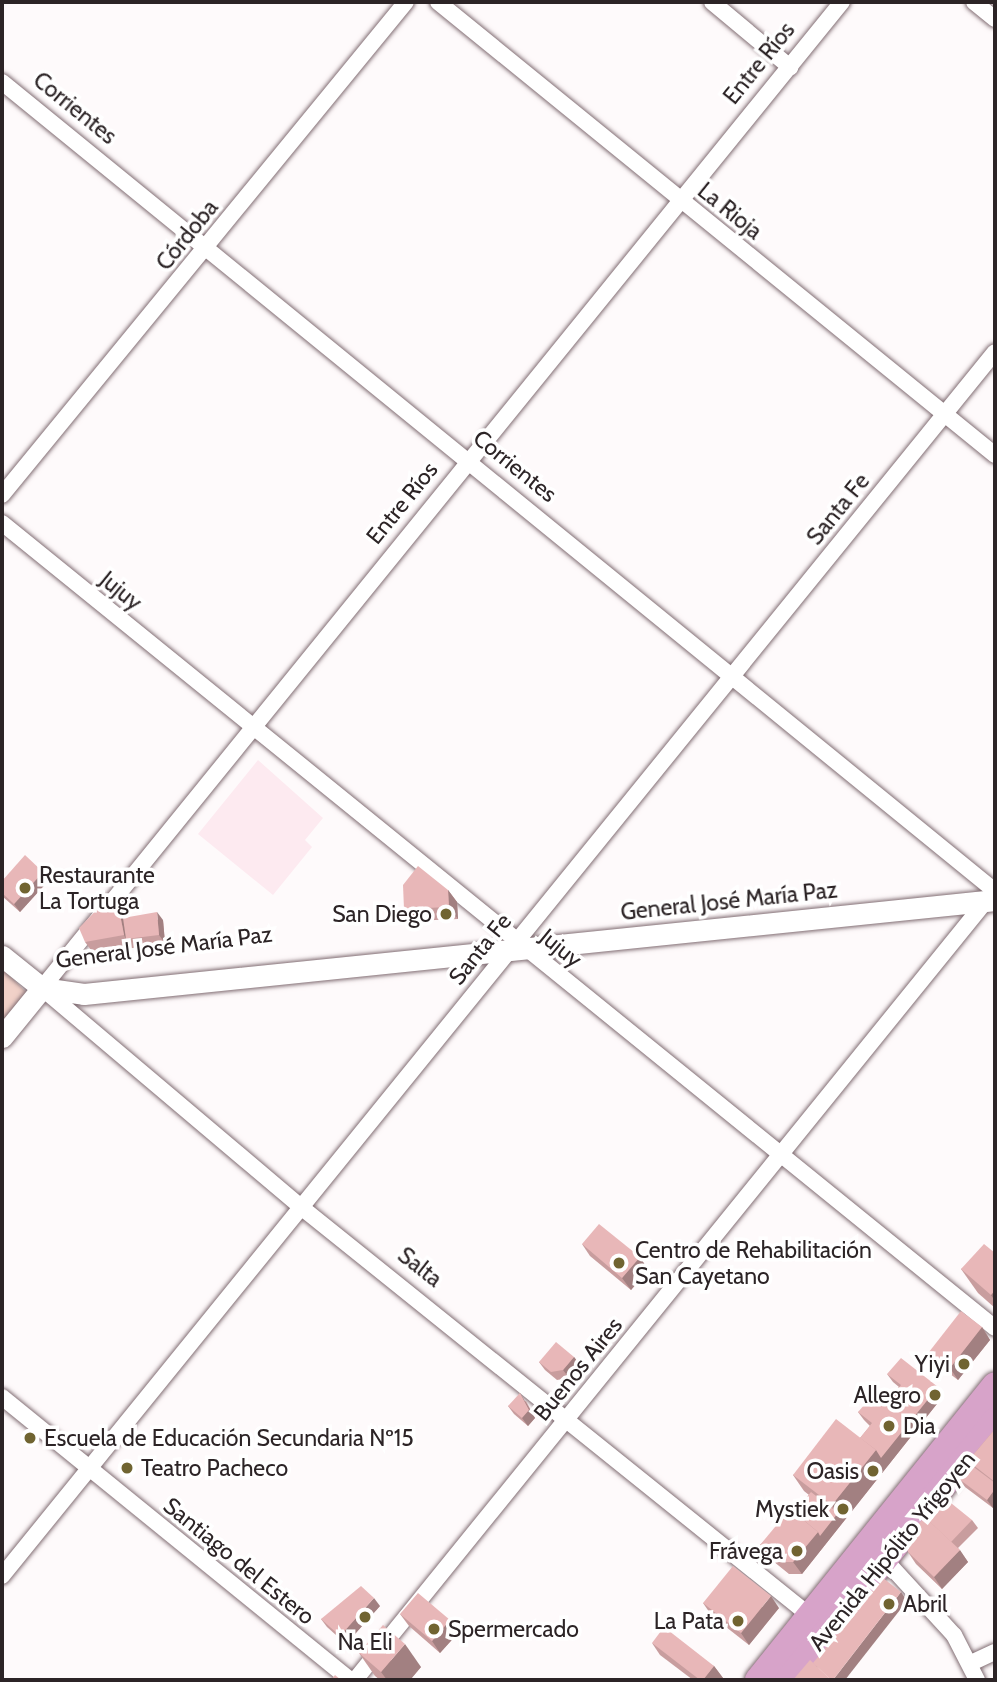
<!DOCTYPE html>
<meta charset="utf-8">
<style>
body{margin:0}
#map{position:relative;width:997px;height:1682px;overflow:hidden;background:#fefafb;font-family:Cabin,sans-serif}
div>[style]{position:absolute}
.built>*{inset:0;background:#fdeaf0}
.green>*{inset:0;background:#f1d1c8}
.roads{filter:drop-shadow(0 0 2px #826e74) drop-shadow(0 0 2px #826e74)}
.minor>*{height:16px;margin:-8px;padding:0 8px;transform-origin:8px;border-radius:8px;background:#fff}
.tertiary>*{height:21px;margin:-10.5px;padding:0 10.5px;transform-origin:10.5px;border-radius:10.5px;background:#fff}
.primary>*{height:26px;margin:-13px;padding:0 13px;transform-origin:13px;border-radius:13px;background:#d7a3c9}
.wall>*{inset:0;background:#c89d9e}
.shaded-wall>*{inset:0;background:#a28081}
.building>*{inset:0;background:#e8b7b8}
.dots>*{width:19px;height:19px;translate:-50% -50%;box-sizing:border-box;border:4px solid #fff;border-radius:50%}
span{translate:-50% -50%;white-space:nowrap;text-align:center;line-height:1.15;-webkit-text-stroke:7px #fff;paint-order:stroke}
.street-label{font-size:23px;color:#2c2426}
.poi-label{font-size:23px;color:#2c2426}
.left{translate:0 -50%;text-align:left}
.right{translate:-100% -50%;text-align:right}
.frame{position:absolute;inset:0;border:4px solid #2c2426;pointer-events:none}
</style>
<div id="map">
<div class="built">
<div style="clip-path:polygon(258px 760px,323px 818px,305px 840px,312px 847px,273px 895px,198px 834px)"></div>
</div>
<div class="green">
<div style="clip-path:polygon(2px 968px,26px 992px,2px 1026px)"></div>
</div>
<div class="roads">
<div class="minor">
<div style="left:438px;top:2px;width:718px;rotate:39.12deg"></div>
<div style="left:712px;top:2px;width:102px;rotate:39.8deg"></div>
<div style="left:974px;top:2px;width:27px;rotate:39deg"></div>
<div style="left:2px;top:82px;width:1281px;rotate:39.17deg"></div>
<div style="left:2px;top:495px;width:637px;rotate:-50.67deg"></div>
<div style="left:2px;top:523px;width:1278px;rotate:39.03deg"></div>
<div style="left:2px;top:1397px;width:449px;rotate:39.1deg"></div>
<div style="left:885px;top:1560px;width:102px;rotate:47.4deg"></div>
<div style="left:954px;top:1635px;width:51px;rotate:62.9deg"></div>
<div style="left:2px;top:1576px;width:1576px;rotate:-50.95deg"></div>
<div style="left:809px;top:1615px;width:652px;rotate:-141.23deg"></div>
<div style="left:301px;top:1207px;width:339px;rotate:-139.8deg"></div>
<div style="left:42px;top:988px;width:1270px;rotate:-50.95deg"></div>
<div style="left:971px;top:1663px;width:26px;rotate:-25deg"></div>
<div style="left:355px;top:1680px;width:1007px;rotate:-51deg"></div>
</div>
<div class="tertiary">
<div style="left:2px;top:956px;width:51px;rotate:38.7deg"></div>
<div style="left:42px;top:988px;width:42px;rotate:8.1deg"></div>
<div style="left:84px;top:994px;width:916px;rotate:-5.89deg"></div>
<div style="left:2px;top:1037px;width:63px;rotate:-50.8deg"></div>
</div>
<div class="primary">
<div style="left:758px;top:1680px;width:378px;rotate:-51.2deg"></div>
<div style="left:788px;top:1680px;width:332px;rotate:-51.4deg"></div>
</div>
</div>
<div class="wall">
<div style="clip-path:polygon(43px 872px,49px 880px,20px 912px,2px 896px,2px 881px)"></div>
<div style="clip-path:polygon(448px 890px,457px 902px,458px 919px,413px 921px,404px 909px)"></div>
<div style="clip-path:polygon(123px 918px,163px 920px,165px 943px,94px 954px,85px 942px)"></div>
<div style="clip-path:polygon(582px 1244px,640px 1257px,648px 1270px,631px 1290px,590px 1256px)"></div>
<div style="clip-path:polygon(995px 1253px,995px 1308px,978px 1293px,961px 1269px)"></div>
<div style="clip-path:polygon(982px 1327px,990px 1340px,958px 1380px,937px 1364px,929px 1352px)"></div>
<div style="clip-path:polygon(574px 1357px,580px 1365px,569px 1378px,557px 1380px,545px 1370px,539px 1362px)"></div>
<div style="clip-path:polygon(887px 1374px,938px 1387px,944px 1395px,802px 1574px,789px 1574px,768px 1557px,760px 1545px,794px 1512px,809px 1495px,804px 1491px,793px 1475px,860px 1438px,870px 1426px,864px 1420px,858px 1412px,885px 1404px,899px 1387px,893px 1382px)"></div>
<div style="clip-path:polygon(526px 1401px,535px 1418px,528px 1426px,514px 1414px,508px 1406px)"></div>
<div style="clip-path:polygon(995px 1429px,995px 1505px,993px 1508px,965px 1487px,959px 1479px,971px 1465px,968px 1461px)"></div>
<div style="clip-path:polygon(972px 1520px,978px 1528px,958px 1548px,968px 1562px,942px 1589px,916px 1564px,908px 1552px,929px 1521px)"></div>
<div style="clip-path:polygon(703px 1603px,779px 1608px,749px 1645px,712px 1616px)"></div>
<div style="clip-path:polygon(380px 1606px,346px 1644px,327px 1627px,321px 1619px)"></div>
<div style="clip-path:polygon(400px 1614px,450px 1620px,459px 1632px,440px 1653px,409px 1626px)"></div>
<div style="clip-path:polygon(652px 1643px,714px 1666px,723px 1678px,721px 1680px,693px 1680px,660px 1655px)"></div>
<div style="clip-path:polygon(359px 1653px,421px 1667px,410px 1680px,380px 1680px,375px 1676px)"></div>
</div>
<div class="shaded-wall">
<div style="clip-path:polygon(43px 872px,49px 880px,20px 912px,14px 904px)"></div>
<div style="clip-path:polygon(448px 890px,457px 902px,458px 919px,449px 907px)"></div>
<div style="clip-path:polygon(157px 912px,163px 920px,165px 943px,159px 935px)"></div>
<div style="clip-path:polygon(120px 914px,129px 926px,126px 939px,124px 935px)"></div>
<div style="clip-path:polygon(640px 1257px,648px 1270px,631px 1290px,622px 1278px)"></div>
<div style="clip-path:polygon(995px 1290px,995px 1301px,991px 1295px)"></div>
<div style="clip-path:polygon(982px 1327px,990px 1340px,958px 1380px,950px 1368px)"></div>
<div style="clip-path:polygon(574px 1357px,580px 1365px,569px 1378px,563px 1370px)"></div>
<div style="clip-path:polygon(938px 1387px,944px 1395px,802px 1574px,793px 1562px,818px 1532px,838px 1513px,832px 1505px,876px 1450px)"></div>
<div style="clip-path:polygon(520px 1393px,535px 1418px,528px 1426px,522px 1418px)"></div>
<div style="clip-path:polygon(995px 1489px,995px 1505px,993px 1508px,987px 1500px)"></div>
<div style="clip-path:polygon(960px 1550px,968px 1562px,942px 1589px,934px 1577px)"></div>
<div style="clip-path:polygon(901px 1592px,907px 1601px,845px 1680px,833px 1680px)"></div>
<div style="clip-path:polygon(771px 1596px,779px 1608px,749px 1645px,741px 1633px)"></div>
<div style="clip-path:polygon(374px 1598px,380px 1606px,346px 1644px,340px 1636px)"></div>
<div style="clip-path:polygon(450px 1620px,459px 1632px,440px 1653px,432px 1641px)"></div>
<div style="clip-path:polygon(405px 1644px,421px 1667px,410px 1680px,387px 1680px,381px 1672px)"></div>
<div style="clip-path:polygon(714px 1666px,723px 1678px,721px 1680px,703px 1680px)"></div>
</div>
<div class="building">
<div style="clip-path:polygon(25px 855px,43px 872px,14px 904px,2px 893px,2px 881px)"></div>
<div style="clip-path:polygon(418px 866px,448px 890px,449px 907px,404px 909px,403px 885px)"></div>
<div style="clip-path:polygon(106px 900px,120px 914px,124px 935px,85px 942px,79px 928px)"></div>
<div style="clip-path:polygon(157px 912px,159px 935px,126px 939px,123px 918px)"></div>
<div style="clip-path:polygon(599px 1224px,640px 1257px,622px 1278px,582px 1244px)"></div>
<div style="clip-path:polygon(984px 1244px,995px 1253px,995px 1290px,991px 1295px,961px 1269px)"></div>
<div style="clip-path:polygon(961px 1311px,982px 1327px,950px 1368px,929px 1352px)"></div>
<div style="clip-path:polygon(556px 1342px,574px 1357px,563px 1370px,551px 1372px,539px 1362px)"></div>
<div style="clip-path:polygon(901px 1358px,938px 1387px,881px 1458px,876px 1450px,860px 1438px,872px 1423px,858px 1412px,873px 1395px,885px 1404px,901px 1385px,887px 1374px)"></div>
<div style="clip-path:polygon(520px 1393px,529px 1410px,522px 1418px,508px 1406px)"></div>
<div style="clip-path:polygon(836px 1419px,876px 1450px,832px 1505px,793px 1475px)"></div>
<div style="clip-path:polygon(995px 1429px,995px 1482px,968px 1461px)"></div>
<div style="clip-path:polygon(971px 1465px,995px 1483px,995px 1489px,987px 1500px,959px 1479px)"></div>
<div style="clip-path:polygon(811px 1492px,838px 1513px,820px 1536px,818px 1532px,794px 1512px)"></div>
<div style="clip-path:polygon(946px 1499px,972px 1520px,951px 1542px,929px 1521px)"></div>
<div style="clip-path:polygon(790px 1509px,818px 1532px,793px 1562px,780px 1562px,760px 1545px)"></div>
<div style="clip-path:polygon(925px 1517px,960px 1550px,934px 1577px,908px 1552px,905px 1538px)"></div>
<div style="clip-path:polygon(733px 1566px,771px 1596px,741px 1633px,703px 1603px)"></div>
<div style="clip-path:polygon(883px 1578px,901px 1592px,833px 1680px,831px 1680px,813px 1663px)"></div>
<div style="clip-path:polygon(361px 1586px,374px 1598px,340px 1636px,321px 1619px)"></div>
<div style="clip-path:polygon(418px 1593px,450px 1620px,432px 1641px,400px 1614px)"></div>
<div style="clip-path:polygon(383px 1625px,405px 1644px,381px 1672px,359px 1653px)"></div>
<div style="clip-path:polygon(664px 1627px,714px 1666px,703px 1680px,700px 1680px,652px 1643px)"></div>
<div style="clip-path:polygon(810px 1660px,829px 1678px,826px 1680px,793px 1680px)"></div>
<div style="clip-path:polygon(335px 1675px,341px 1680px,331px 1680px)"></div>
</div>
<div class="dots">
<div style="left:25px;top:888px;background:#706431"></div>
<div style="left:446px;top:914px;background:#706431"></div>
<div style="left:619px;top:1263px;background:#706431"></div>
<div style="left:964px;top:1364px;background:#706431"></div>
<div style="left:935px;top:1395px;background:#706431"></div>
<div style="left:889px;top:1426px;background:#706431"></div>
<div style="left:30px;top:1438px;background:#706431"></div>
<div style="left:127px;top:1468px;background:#706431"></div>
<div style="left:873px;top:1471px;background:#706431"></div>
<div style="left:843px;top:1509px;background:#706431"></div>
<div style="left:797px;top:1551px;background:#706431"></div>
<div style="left:889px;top:1604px;background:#706431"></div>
<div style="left:365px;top:1617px;background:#706431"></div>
<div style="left:738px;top:1621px;background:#706431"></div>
<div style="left:434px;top:1629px;background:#706431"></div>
</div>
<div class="street-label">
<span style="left:759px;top:63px;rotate:-51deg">Entre Ríos</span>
<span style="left:75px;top:108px;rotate:39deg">Corrientes</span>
<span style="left:730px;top:211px;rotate:39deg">La Rioja</span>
<span style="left:187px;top:235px;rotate:-51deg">Córdoba</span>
<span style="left:515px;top:466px;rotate:39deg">Corrientes</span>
<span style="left:402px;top:503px;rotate:-51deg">Entre Ríos</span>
<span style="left:838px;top:509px;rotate:-51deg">Santa Fe</span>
<span style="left:121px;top:591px;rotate:39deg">Jujuy</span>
<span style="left:729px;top:901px;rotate:-6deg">General José María Paz</span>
<span style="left:164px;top:947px;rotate:-7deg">General José María Paz</span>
<span style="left:561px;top:948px;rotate:39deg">Jujuy</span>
<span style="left:480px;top:949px;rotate:-51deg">Santa Fe</span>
<span style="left:420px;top:1267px;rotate:38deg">Salta</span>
<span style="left:578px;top:1369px;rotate:-51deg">Buenos Aires</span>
<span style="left:892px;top:1551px;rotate:-51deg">Avenida Hipólito Yrigoyen</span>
<span style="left:239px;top:1561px;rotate:39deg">Santiago del Estero</span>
</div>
<div class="poi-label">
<span class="left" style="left:39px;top:888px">Restaurante<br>La Tortuga</span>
<span class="right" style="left:432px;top:914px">San Diego</span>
<span class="left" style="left:635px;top:1263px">Centro de Rehabilitación<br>San Cayetano</span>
<span class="right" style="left:950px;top:1364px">Yiyi</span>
<span class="right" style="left:921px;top:1395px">Allegro</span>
<span class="left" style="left:903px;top:1426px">Dia</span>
<span class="left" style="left:44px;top:1438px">Escuela de Educación Secundaria Nº15</span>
<span class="left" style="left:141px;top:1468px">Teatro Pacheco</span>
<span class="right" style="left:859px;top:1471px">Oasis</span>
<span class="right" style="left:829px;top:1509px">Mystiek</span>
<span class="right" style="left:783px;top:1551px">Frávega</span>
<span class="left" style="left:903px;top:1604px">Abril</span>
<span class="right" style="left:724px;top:1621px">La Pata</span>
<span class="left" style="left:448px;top:1629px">Spermercado</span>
<span style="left:365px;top:1642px">Na Eli</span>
</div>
<div class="frame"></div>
</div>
